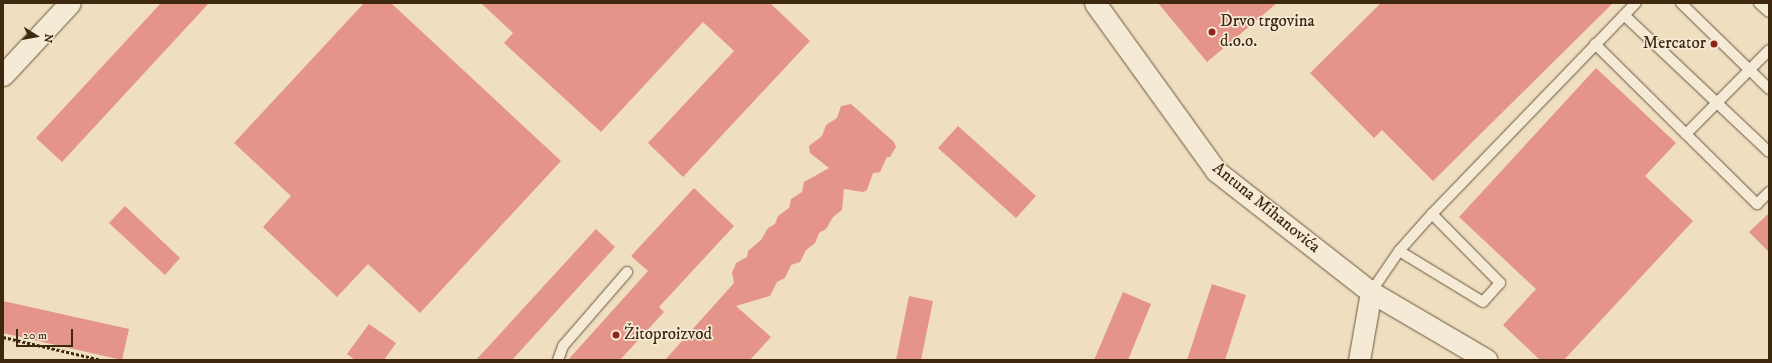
<!DOCTYPE html>
<meta charset="utf-8">
<style>
body{margin:0}
#map{position:relative;width:1772px;height:363px;overflow:hidden;background:#efdfc0;font-family:"IM FELL DW Pica",serif}
div>[style]{position:absolute}
.building>*{inset:0;background:#e59489}
.path>*{height:2.5px;margin-top:-1.25px;transform-origin:0;background:repeating-linear-gradient(90deg,#3f2810 0 3px,transparent 0 5px)}
.roads{filter:drop-shadow(0 0 1px #6b563c) drop-shadow(0 0 1px #6b563c)}
.lane>*{height:10px;margin:-5px;padding:0 5px;transform-origin:5px;border-radius:5px;background:#f5ead6}
.street>*{height:21px;margin:-10.5px;padding:0 10.5px;transform-origin:10.5px;border-radius:10.5px;background:#f5ead6}
.dots>*{width:11px;height:11px;translate:-50% -50%;box-sizing:border-box;border:2px solid #f5ead6;border-radius:50%}
span{translate:-50% -50%;white-space:nowrap;text-align:center;line-height:1.15;-webkit-text-stroke:3.5px #f5ead6;paint-order:stroke}
.poi-label{font-size:17px;color:#3f2810}
.left{translate:0 -50%;text-align:left}
.right{translate:-100% -50%;text-align:right}
.street-label{font-size:17px;color:#3f2810}
.frame{position:absolute;inset:0;border:4px solid #3f2810;pointer-events:none}
.north{position:absolute;left:16px;top:16px;width:40px;height:40px;-webkit-text-stroke:3px #f5ead6;paint-order:stroke;rotate:101deg;font-size:11px;font-weight:700;line-height:16px;text-align:center;color:#3f2810}
.north::after{content:'';display:block;margin:auto;width:14px;height:18px;background:#3f2810;clip-path:polygon(50% 0,100% 100%,50% 72%,0 100%)}
.scale{position:absolute;left:16px;top:329px;width:57px;height:18px;box-sizing:border-box;border:2px solid #3f2810;border-top:0;padding-left:5px;font-size:12px;line-height:14px;white-space:nowrap;color:#3f2810;-webkit-text-stroke:3px #f5ead6;paint-order:stroke}
</style>
<div id="map">
<div class="building">
<div style="clip-path:polygon(161px 3px,209px 3px,62px 162px,36px 138px)"></div>
<div style="clip-path:polygon(364px 3px,391px 3px,561px 161px,420px 313px,368px 264px,337px 297px,263px 227px,291px 196px,234px 143px)"></div>
<div style="clip-path:polygon(481px 3px,770px 3px,810px 41px,683px 177px,648px 143px,734px 51px,703px 22px,601px 132px,504px 43px,513px 33px)"></div>
<div style="clip-path:polygon(1158px 3px,1277px 3px,1207px 62px)"></div>
<div style="clip-path:polygon(1381px 3px,1613px 3px,1433px 181px,1382px 130px,1374px 138px,1310px 73px)"></div>
<div style="clip-path:polygon(1596px 68px,1676px 143px,1645px 176px,1693px 221px,1564px 360px,1540px 360px,1503px 325px,1536px 289px,1459px 217px)"></div>
<div style="clip-path:polygon(851px 104px,894px 142px,896px 147px,890px 157px,887px 157px,880px 172px,873px 173px,867px 190px,863px 192px,844px 189px,842px 210px,833px 217px,826px 229px,819px 233px,815px 243px,806px 250px,800px 262px,791px 265px,785px 278px,777px 282px,770px 296px,736px 306px,771px 337px,750px 360px,665px 360px,734px 283px,732px 273px,736px 263px,747px 257px,748px 251px,761px 240px,768px 228px,775px 224px,778px 216px,789px 208px,791px 199px,802px 192px,804px 182px,829px 168px,810px 153px,809px 146px,822px 136px,826px 125px,837px 118px,841px 106px)"></div>
<div style="clip-path:polygon(958px 126px,1036px 196px,1016px 218px,938px 148px)"></div>
<div style="clip-path:polygon(694px 188px,734px 226px,659px 307px,664px 312px,620px 360px,568px 360px,648px 271px,631px 256px)"></div>
<div style="clip-path:polygon(125px 206px,180px 258px,165px 275px,109px 223px)"></div>
<div style="clip-path:polygon(1769px 213px,1769px 252px,1749px 232px)"></div>
<div style="clip-path:polygon(596px 229px,615px 247px,512px 360px,476px 360px)"></div>
<div style="clip-path:polygon(1212px 284px,1246px 295px,1225px 360px,1187px 360px)"></div>
<div style="clip-path:polygon(1123px 292px,1151px 304px,1128px 360px,1094px 360px)"></div>
<div style="clip-path:polygon(909px 296px,933px 301px,921px 360px,896px 360px)"></div>
<div style="clip-path:polygon(3px 301px,129px 329px,122px 360px,3px 333px)"></div>
<div style="clip-path:polygon(369px 324px,396px 343px,384px 360px,355px 360px,347px 354px)"></div>
</div>
<div class="path">
<div style="left:3px;top:337px;width:102px;rotate:13.1deg"></div>
</div>
<div class="roads">
<div class="lane">
<div style="left:1681px;top:3px;width:123px;rotate:44.3deg"></div>
<div style="left:1759px;top:3px;width:13px;rotate:42deg"></div>
<div style="left:1624px;top:15px;width:199px;rotate:43.4deg"></div>
<div style="left:1595px;top:44px;width:128px;rotate:44.7deg"></div>
<div style="left:1686px;top:134px;width:118px;rotate:-45.3deg"></div>
<div style="left:1686px;top:134px;width:100px;rotate:44.6deg"></div>
<div style="left:1757px;top:204px;width:17px;rotate:-45deg"></div>
<div style="left:1432px;top:214px;width:293px;rotate:-46deg"></div>
<div style="left:1371px;top:292px;width:50px;rotate:-55.7deg"></div>
<div style="left:1399px;top:251px;width:50px;rotate:-48.3deg"></div>
<div style="left:1432px;top:214px;width:97px;rotate:45.4deg"></div>
<div style="left:1500px;top:283px;width:25px;rotate:132deg"></div>
<div style="left:1483px;top:302px;width:98px;rotate:-148.7deg"></div>
<div style="left:558px;top:360px;width:15px;rotate:-70deg"></div>
<div style="left:563px;top:346px;width:98px;rotate:-49.1deg"></div>
</div>
<div class="street">
<div style="left:1095px;top:3px;width:207px;rotate:54.2deg"></div>
<div style="left:1216px;top:171px;width:197px;rotate:38deg"></div>
<div style="left:1371px;top:292px;width:134px;rotate:30.4deg"></div>
<div style="left:3px;top:75px;width:98px;rotate:-47.1deg"></div>
<div style="left:1359px;top:360px;width:69px;rotate:-80deg"></div>
</div>
</div>
<div class="dots">
<div style="left:1212px;top:32px;background:#8f2418"></div>
<div style="left:1714px;top:44px;background:#8f2418"></div>
<div style="left:616px;top:335px;background:#8f2418"></div>
</div>
<div class="poi-label">
<span class="left" style="left:1220px;top:32px">Drvo trgovina<br>d.o.o.</span>
<span class="right" style="left:1706px;top:44px">Mercator</span>
<span class="left" style="left:624px;top:335px">Žitoproizvod</span>
</div>
<div class="street-label">
<span style="left:1266px;top:208px;rotate:39deg">Antuna Mihanovića</span>
</div>
<div class="frame"></div>
<div class="north">N</div>
<div class="scale">20 m</div>
</div>
